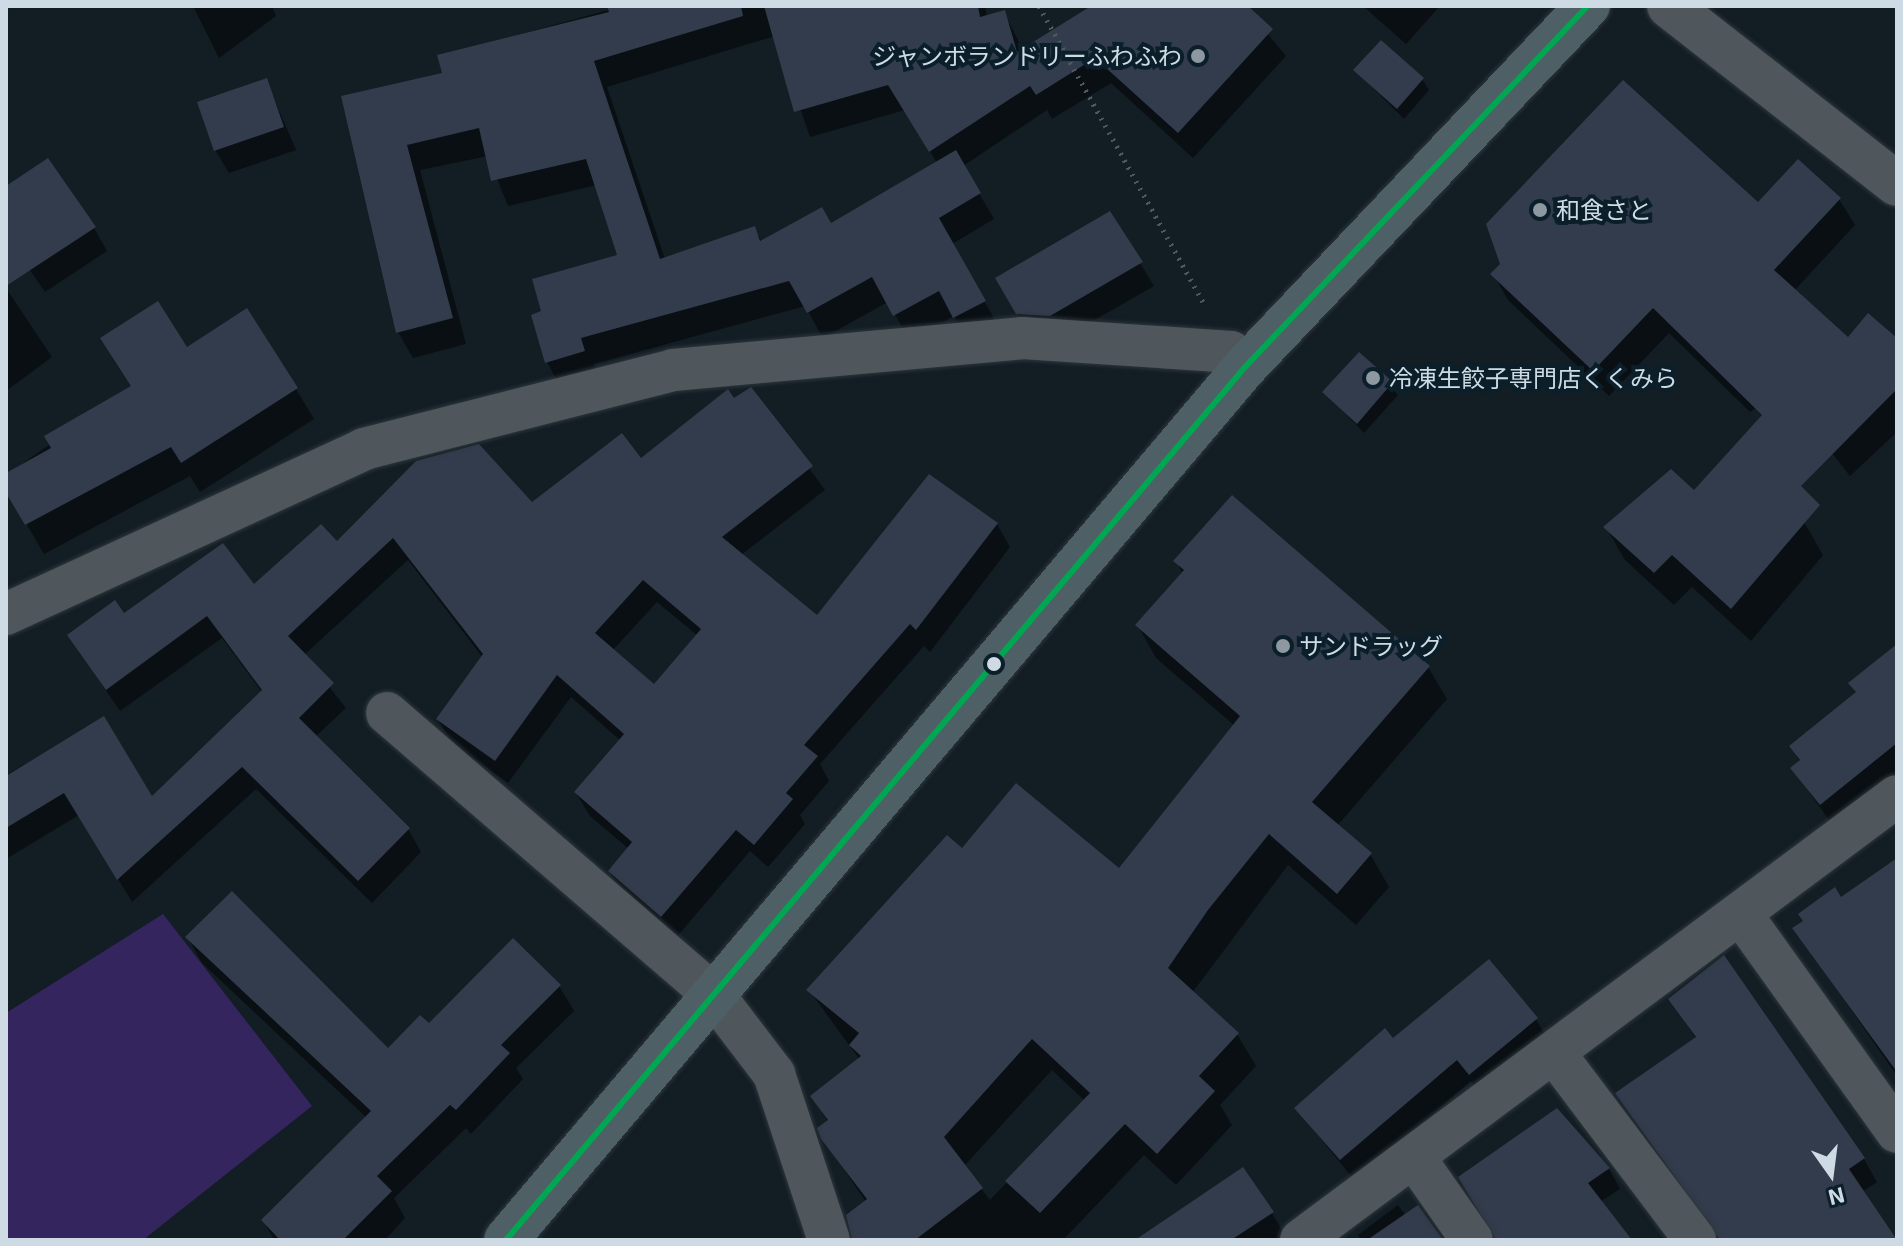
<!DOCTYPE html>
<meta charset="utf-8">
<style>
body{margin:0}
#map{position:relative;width:1903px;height:1246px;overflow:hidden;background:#121d24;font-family:"Exo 2","Noto Sans JP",sans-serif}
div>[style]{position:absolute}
.green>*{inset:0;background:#35255f}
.shadow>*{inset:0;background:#0007}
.building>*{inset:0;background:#323c4d}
.path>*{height:5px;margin-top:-2.5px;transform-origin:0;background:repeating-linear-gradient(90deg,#4f585d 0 2px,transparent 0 8px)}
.roads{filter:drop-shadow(0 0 2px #2e363c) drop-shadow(0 0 2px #2e363c)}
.minor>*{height:42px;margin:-21px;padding:0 21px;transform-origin:21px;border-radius:21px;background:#4f575c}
.tertiary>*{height:44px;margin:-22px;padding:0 22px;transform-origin:22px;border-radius:22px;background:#4f575c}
.primary>*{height:44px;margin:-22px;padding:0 22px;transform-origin:22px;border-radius:22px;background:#4e5f65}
.bus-1>*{height:6px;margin:-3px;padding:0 3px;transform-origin:3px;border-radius:3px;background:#00a651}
.dots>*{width:22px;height:22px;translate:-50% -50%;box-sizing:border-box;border:4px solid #0b1f2b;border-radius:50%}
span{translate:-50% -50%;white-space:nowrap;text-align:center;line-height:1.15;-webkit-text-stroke:8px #0b1f2b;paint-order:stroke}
.poi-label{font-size:24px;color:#cfdbe4}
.right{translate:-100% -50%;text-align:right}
.left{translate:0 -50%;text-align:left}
.frame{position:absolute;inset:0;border:8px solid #cfdbe4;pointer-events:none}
.north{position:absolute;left:1791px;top:1134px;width:80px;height:80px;-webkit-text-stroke:6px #0b1f2b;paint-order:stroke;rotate:166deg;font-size:22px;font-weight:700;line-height:32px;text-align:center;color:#cfdbe4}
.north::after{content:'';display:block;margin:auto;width:28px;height:36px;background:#cfdbe4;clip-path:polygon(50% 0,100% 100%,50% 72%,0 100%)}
</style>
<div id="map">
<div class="green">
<div style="clip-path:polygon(163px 914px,312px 1106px,143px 1240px,6px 1240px,6px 1013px)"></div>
</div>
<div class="shadow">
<div style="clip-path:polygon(193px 6px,272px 6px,276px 16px,219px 58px)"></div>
<div style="clip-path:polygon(evenodd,623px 6px,985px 6px,987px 17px,1004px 12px,1023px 50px,1094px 6px,1245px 6px,1286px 56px,1193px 158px,1111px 83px,1052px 119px,1047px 110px,963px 166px,994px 219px,952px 244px,999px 327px,970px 343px,954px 316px,910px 341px,888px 302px,823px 338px,805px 306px,594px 364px,598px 377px,561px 388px,547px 362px,544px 313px,620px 257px,597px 185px,508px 206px,488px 156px,420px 170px,466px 344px,413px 358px,398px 332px,344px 97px,444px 75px,440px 56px,623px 6px,775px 36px,810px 137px,905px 110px,937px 163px,831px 226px,762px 242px,754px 228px,665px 259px,607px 87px,775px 36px)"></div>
<div style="clip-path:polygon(1363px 6px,1440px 6px,1406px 44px)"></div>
<div style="clip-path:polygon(1356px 71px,1422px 79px,1429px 90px,1404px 119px)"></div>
<div style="clip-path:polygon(266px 80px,296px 150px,229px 173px,215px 150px)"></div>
<div style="clip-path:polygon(6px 188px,94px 228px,107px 251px,45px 292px,6px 235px)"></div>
<div style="clip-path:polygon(1839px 199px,1855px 225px,1794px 291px,1848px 340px,1897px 341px,1897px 432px,1850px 476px,1782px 389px,1750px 412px,1669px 333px,1609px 396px,1508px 300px,1493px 274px,1758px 205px)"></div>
<div style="clip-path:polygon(1110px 214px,1154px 286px,1063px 338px,1031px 337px,997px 279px)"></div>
<div style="clip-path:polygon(6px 288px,52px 357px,6px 391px)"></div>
<div style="clip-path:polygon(186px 349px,296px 389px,314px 419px,200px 492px,190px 476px,44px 554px,6px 489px,6px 475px)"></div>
<div style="clip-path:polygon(1359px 355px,1398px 395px,1364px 433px,1325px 392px)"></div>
<div style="clip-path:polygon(evenodd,751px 390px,825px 490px,741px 555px,817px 617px,997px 524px,1010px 547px,930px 652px,924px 646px,820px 764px,829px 781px,800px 815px,805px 824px,768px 867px,750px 851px,675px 939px,623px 895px,610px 872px,629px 849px,590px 816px,576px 793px,621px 741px,571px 697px,508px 783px,452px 743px,438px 720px,483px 658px,408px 560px,304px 655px,346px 708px,315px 737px,408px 829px,421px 852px,372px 903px,256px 789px,132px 902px,79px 815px,6px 859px,6px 775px,103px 719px,152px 799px,262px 692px,222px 638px,120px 711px,69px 636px,254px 587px,337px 544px,532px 505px,641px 460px,751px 390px,657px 602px,698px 636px,654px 687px,612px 651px,657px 602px)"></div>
<div style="clip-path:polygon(1694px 493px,1804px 522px,1823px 555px,1751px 641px,1692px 587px,1674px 605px,1625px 560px,1606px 527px)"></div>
<div style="clip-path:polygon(evenodd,1176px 561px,1428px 667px,1447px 699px,1337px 826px,1370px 854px,1389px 887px,1356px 925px,1288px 865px,1192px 993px,1237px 1034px,1256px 1066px,1220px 1105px,1232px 1125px,1176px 1185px,1144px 1155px,1063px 1240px,851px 1240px,848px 1216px,866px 1202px,823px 1138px,828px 1122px,813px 1097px,860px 1060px,809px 990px,962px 851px,1119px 871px,1235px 726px,1156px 658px,1138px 626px,1183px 574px,1176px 561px,1052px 1070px,1085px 1101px,990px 1200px,964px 1166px,1052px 1070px)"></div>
<div style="clip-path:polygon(1897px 694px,1897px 778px,1834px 827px,1792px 768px,1800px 762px,1791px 746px)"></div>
<div style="clip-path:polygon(1897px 860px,1897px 1076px,1795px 929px)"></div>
<div style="clip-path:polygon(188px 938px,388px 1051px,429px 1026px,559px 986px,574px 1011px,516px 1068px,523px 1079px,471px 1134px,466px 1128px,394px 1198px,405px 1218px,385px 1240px,274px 1240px,263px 1220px,367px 1118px,202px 963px)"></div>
<div style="clip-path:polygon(1671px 999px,1864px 1159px,1877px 1182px,1862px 1192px,1897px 1240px,1719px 1240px,1617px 1094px,1696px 1039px)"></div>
<div style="clip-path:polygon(1536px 1019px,1549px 1042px,1483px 1096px,1471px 1081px,1355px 1181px,1296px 1108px,1393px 1040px)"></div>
<div style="clip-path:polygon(1609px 1169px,1620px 1189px,1600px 1202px,1630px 1240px,1496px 1240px,1494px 1230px)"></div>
<div style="clip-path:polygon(1398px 1205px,1406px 1216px,1440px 1240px,1361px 1240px,1358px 1235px)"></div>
<div style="clip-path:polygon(1272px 1213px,1285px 1236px,1279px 1240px,1138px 1240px)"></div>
</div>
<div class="building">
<div style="clip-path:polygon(607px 6px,741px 6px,743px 16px,594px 61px,660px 259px,755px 226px,760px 241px,822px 207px,831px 223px,956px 150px,981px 193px,939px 218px,986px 301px,953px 318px,939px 291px,893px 316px,872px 277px,807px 313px,789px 281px,581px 338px,585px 351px,545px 363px,531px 315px,541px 311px,532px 279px,617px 255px,586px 159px,491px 181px,479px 128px,407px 145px,453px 318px,396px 333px,341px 96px,442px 73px,437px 55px,609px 12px)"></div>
<div style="clip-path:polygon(764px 6px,978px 6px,980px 17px,1005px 10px,1017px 52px,1091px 6px,1248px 6px,1273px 29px,1178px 133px,1095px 58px,1036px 95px,1030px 86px,929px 152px,888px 85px,794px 112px)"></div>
<div style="clip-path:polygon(1381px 40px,1424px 78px,1397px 109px,1353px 70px)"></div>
<div style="clip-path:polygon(267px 78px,284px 127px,214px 151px,197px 102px)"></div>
<div style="clip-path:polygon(1623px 80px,1758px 202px,1798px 159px,1841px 198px,1774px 270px,1848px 337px,1868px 313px,1897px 338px,1897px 389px,1801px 486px,1820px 505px,1731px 609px,1672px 555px,1654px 573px,1603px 527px,1671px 469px,1694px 490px,1762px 415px,1653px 308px,1593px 371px,1490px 274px,1500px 264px,1486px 224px)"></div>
<div style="clip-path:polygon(48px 158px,96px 227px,6px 286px,6px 186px)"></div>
<div style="clip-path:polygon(1110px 211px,1143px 262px,1050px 316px,1016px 314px,995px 278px)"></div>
<div style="clip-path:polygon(158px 301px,187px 347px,247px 308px,298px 388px,181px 463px,171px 447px,25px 525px,6px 493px,6px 473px,51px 448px,44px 436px,131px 386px,100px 338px)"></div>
<div style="clip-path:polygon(1359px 352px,1393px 382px,1357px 424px,1322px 392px)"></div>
<div style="clip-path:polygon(evenodd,751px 387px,813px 466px,722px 537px,817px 615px,929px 474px,998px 523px,916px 630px,910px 624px,804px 745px,818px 756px,786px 793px,793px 799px,754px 845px,736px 830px,661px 917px,608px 871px,632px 842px,574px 792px,624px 734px,557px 675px,495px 761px,436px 719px,483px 654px,393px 538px,288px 636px,334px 683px,299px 718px,410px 828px,358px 881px,242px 767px,117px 880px,64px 793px,6px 828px,6px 776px,104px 716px,152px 796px,262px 690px,207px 616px,106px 690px,67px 635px,115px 600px,124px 613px,223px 543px,254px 584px,321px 524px,337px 541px,416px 461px,479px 444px,532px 502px,622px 433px,641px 458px,728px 389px,734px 398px,751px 387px,643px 580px,701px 629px,654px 684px,595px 633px,643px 580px)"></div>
<div style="clip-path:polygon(1232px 495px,1430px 666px,1312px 802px,1372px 853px,1337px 894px,1269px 834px,1208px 910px,1168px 968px,1239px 1033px,1199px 1076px,1215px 1091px,1157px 1154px,1125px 1124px,1040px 1213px,1005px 1181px,1090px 1093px,1032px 1039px,944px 1137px,983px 1188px,915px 1240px,852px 1240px,846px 1215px,867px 1199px,821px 1139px,817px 1128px,828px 1120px,810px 1096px,861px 1056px,849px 1045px,859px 1033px,806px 990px,947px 835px,962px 848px,1016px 783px,1119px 868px,1240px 716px,1135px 625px,1184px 570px,1173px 561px)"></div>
<div style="clip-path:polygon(1897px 644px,1897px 743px,1820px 805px,1790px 768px,1800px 760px,1789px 746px,1856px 692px,1848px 683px)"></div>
<div style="clip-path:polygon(1897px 858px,1897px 1072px,1792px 928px,1803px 921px,1798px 914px,1835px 887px,1841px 897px)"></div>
<div style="clip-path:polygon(232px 891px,388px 1048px,420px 1015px,429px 1023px,513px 938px,561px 985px,501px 1045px,510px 1053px,456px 1110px,450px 1105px,377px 1176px,392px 1191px,343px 1240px,280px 1240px,261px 1220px,371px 1111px,185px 937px)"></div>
<div style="clip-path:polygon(1724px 955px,1865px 1158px,1849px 1169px,1897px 1240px,1720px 1240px,1615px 1093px,1696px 1037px,1668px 999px)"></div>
<div style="clip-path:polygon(1489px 959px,1538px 1018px,1469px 1075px,1457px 1060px,1340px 1160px,1294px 1108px,1385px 1028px,1393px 1038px)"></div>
<div style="clip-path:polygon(1557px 1108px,1610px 1168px,1588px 1183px,1632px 1240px,1496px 1240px,1458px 1177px)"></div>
<div style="clip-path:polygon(1243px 1167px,1274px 1212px,1231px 1240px,1135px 1240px)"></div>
<div style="clip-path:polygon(1418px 1205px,1443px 1240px,1367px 1240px)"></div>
</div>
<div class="path">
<div style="left:1039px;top:6px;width:342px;rotate:61deg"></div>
</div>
<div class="roads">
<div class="minor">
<div style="left:6px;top:614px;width:394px;rotate:-24.7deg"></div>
<div style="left:364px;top:449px;width:319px;rotate:-14.3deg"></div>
<div style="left:673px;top:370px;width:350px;rotate:-5.2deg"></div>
<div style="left:1022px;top:338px;width:209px;rotate:3.8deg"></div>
<div style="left:1231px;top:352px;width:21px;rotate:43deg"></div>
<div style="left:387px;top:713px;width:430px;rotate:40.8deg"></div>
<div style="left:713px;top:994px;width:101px;rotate:52.7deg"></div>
<div style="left:774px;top:1074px;width:175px;rotate:71.7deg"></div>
<div style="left:1741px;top:914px;width:268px;rotate:54.4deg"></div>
<div style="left:1555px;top:1054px;width:233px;rotate:53deg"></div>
<div style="left:1414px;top:1157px;width:101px;rotate:55.1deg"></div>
<div style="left:1301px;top:1240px;width:743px;rotate:-36.68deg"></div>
</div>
<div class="tertiary">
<div style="left:1669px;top:6px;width:289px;rotate:38deg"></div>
</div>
<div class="primary">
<div style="left:506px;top:1240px;width:1145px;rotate:-49.75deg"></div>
<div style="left:1246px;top:366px;width:497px;rotate:-46.5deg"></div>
</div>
</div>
<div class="bus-1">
<div style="left:506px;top:1240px;width:1145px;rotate:-49.75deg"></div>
<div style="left:1246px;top:366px;width:497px;rotate:-46.5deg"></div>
</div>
<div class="dots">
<div style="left:1198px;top:56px;background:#8d98a1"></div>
<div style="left:1540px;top:210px;background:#8d98a1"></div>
<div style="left:1373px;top:378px;background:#8d98a1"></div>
<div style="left:1283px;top:646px;background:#8d98a1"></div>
<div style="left:994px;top:664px;background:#cfdbe4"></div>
</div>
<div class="poi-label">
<span class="right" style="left:1182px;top:56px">ジャンボランドリーふわふわ</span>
<span class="left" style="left:1556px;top:210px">和食さと</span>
<span class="left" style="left:1389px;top:378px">冷凍生餃子専門店くくみら</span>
<span class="left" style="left:1299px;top:646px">サンドラッグ</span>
</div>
<div class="frame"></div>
<div class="north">N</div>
</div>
